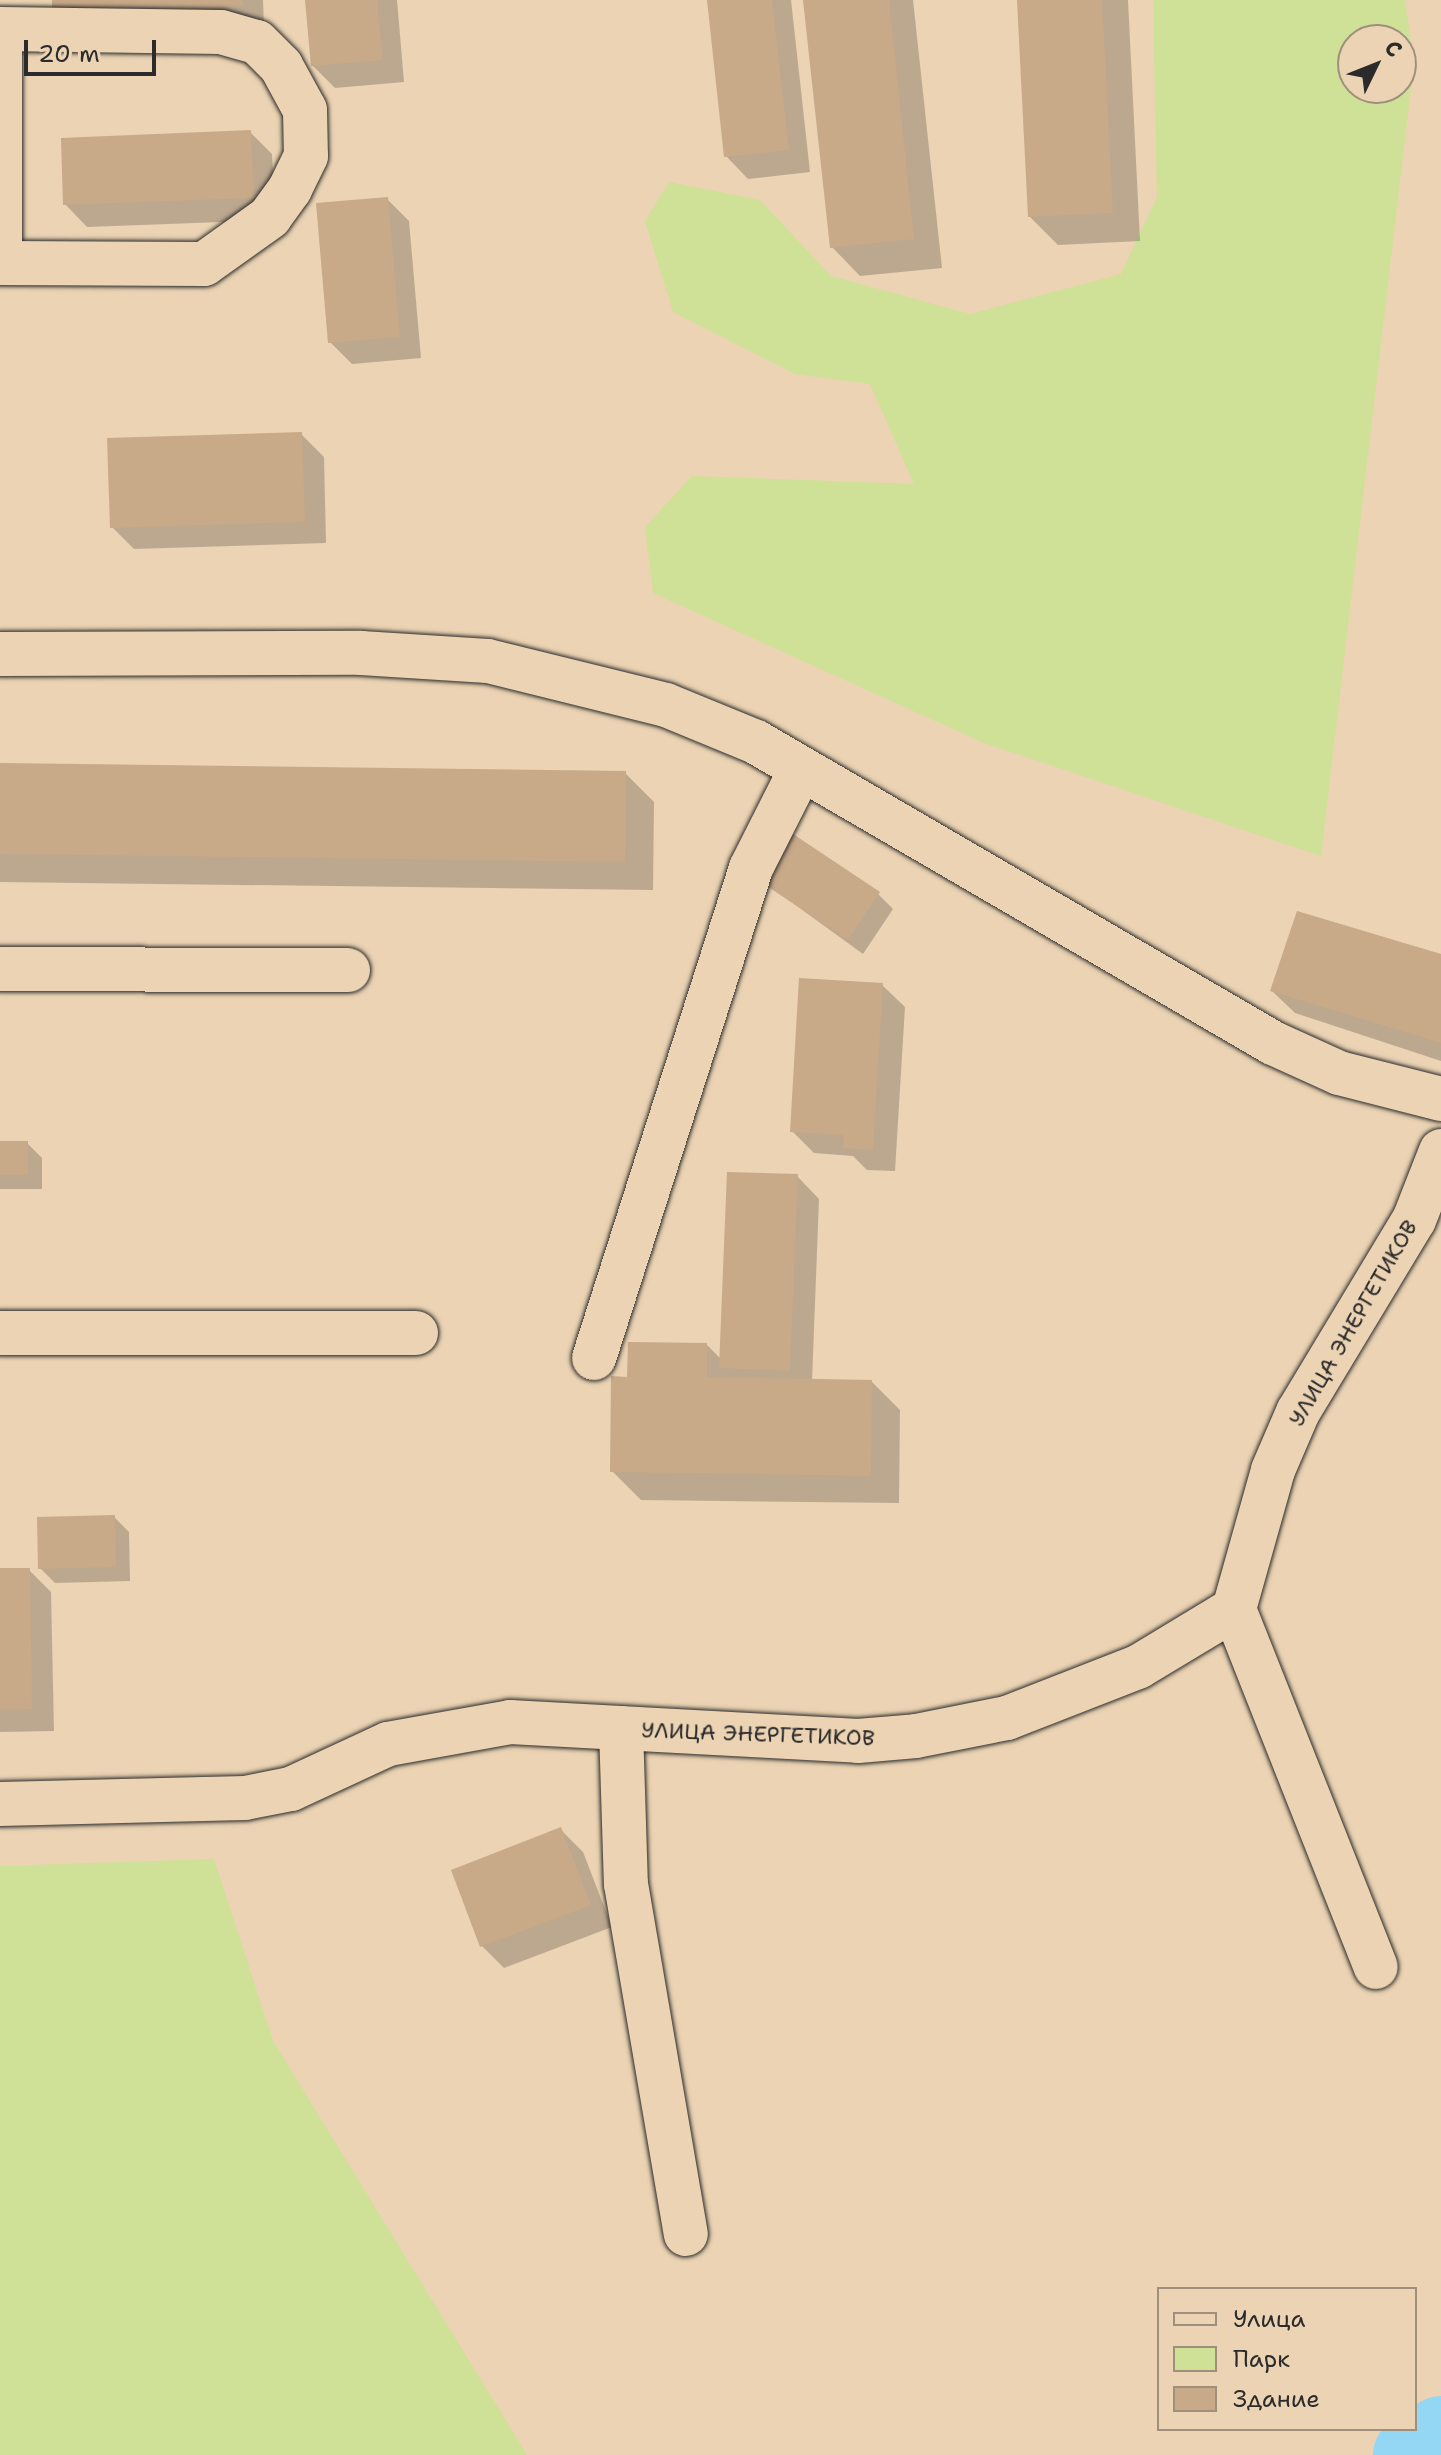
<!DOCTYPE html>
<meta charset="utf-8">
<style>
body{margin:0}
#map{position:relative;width:1441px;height:2455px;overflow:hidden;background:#ebd3b3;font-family:"Shantell Sans",sans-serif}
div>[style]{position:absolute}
.green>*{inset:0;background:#cfe196}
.shadow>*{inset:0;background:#0003}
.river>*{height:80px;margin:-40px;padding:0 40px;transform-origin:40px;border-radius:40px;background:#93d7f5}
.building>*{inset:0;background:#c8a988}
.roads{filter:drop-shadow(0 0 2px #2b2b2b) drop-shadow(0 0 2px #2b2b2b)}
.minor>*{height:44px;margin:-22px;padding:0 22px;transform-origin:22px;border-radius:22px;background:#ebd3b3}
span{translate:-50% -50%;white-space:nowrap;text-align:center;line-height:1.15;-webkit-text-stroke:6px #ebd3b3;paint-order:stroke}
.street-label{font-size:22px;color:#2b2b2b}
.legend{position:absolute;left:1157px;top:2287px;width:260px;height:144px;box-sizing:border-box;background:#ebd3b3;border:2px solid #9e907d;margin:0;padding:10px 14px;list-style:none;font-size:24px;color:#2b2b2b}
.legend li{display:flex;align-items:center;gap:16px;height:40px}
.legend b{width:40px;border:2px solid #9e907d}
.north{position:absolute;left:1337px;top:24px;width:80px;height:80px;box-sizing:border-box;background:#ebd3b3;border:2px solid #9e907d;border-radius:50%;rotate:47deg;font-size:22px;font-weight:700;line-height:32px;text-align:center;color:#2b2b2b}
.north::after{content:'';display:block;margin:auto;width:28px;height:36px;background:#2b2b2b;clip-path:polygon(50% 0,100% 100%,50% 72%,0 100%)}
.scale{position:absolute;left:24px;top:40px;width:132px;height:36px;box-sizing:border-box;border:4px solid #2b2b2b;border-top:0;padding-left:10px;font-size:24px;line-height:28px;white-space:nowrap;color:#2b2b2b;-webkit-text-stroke:6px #ebd3b3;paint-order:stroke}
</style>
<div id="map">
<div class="green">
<div style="clip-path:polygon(evenodd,1153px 0,1405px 0,1414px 62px,1321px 856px,984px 743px,653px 593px,645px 527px,692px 476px,914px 484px,870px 384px,795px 374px,673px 312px,645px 221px,669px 182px,760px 200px,831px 276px,970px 314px,1121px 274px,1157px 197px,1153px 0,1353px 40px,1401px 40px,1401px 88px,1353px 88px,1353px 40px)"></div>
<div style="clip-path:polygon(214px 1859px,273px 2041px,527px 2455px,0 2455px,0 1866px)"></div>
</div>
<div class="shadow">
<div style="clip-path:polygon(54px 0,263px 0,264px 28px)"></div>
<div style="clip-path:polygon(307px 0,397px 0,404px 82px,335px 88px,312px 65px)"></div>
<div style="clip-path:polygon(709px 0,791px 0,810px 172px,748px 179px,726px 156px)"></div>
<div style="clip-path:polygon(805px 0,913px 0,942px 268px,860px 276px,832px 247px)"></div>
<div style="clip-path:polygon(1019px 0,1128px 0,1140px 241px,1058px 245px,1030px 217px)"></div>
<div style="clip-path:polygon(250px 132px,272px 154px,275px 220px,87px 227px,65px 204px)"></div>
<div style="clip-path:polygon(387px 199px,409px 221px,421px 358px,352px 364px,330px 342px)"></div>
<div style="clip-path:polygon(301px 434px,324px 457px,326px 543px,134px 549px,112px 527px)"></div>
<div style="clip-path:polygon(0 765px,625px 773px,654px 802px,653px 890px,0 882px)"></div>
<div style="clip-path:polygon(761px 880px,878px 894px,893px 909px,863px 954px)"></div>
<div style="clip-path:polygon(1441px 956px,1441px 1061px,1295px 1013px,1272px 991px)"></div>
<div style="clip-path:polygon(882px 985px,905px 1007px,895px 1171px,867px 1170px,853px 1156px,814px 1153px,792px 1131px)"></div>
<div style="clip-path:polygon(0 1143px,27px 1143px,42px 1158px,42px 1189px,0 1189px)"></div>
<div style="clip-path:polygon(797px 1176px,819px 1199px,812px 1381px,871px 1381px,900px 1410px,899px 1503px,641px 1500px,612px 1471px,629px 1379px,707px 1345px,722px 1360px)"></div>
<div style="clip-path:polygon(114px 1517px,129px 1532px,130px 1581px,55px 1583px,40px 1568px)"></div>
<div style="clip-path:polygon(0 1570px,29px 1570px,51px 1592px,54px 1731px,0 1732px)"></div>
<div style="clip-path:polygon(561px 1830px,583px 1852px,612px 1927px,504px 1968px,482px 1946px)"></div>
</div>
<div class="river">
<div style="left:1413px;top:2455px;width:34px;rotate:-34deg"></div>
</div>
<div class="building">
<div style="clip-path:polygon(52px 0,242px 0,243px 6px,52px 14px)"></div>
<div style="clip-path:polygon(305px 0,377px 0,383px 60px,311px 66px)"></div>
<div style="clip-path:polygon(707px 0,772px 0,789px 150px,724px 157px)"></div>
<div style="clip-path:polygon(803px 0,889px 0,914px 239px,830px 248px)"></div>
<div style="clip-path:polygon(1017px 0,1102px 0,1113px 213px,1028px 217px)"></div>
<div style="clip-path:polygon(251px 130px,254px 198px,63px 205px,61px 138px)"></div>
<div style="clip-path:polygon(388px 197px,400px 337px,328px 343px,316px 203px)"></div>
<div style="clip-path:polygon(302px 432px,305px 522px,110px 528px,107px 438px)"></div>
<div style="clip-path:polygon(0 763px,626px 771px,625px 862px,0 854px)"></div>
<div style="clip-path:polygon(790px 832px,880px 892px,848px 940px,758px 880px)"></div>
<div style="clip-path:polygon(1297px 911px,1441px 954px,1441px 1043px,1270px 991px)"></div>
<div style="clip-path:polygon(799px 978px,883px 983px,873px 1150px,843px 1148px,844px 1135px,790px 1132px)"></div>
<div style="clip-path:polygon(0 1141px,28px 1141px,28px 1175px,0 1175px)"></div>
<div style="clip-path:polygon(727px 1172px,798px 1174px,790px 1371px,719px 1368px)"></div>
<div style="clip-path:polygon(628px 1342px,707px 1343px,707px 1377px,872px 1380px,871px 1476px,610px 1472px,611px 1376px,627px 1377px)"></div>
<div style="clip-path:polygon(115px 1515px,116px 1567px,38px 1569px,37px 1517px)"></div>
<div style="clip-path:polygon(0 1568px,30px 1568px,32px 1709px,0 1710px)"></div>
<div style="clip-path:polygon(561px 1827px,591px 1905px,480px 1947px,451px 1870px)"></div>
</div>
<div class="roads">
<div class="minor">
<div style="left:0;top:29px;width:221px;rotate:0.8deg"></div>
<div style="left:221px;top:32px;width:37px;rotate:16deg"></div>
<div style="left:257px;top:42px;width:34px;rotate:45deg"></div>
<div style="left:281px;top:66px;width:50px;rotate:61.4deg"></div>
<div style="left:305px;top:110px;width:46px;rotate:88.8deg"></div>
<div style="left:306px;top:156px;width:37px;rotate:116deg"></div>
<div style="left:290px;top:189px;width:34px;rotate:126deg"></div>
<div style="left:270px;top:217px;width:81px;rotate:144.5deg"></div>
<div style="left:204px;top:264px;width:204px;rotate:-179.7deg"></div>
<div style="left:0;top:263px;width:234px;rotate:-90deg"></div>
<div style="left:0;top:654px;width:361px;rotate:-0.2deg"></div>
<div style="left:361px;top:653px;width:127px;rotate:3.6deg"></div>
<div style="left:488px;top:661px;width:183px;rotate:13.9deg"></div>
<div style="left:666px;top:705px;width:97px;rotate:22.3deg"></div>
<div style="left:756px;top:742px;width:598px;rotate:30.21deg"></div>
<div style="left:1273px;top:1043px;width:72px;rotate:24.4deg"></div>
<div style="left:1339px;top:1073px;width:105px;rotate:14.3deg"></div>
<div style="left:0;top:969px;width:348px;rotate:0.2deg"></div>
<div style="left:0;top:1333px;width:416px"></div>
<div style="left:594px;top:1358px;width:515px;rotate:-72.23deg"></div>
<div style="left:751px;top:868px;width:111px;rotate:-63.2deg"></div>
<div style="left:1234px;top:1609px;width:385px;rotate:68.4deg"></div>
<div style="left:621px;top:1728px;width:156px;rotate:88.2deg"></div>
<div style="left:626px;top:1884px;width:355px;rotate:80.3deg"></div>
<div style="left:0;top:1804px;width:245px;rotate:-1.4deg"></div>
<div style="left:245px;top:1798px;width:47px;rotate:-11.1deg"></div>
<div style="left:291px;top:1789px;width:107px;rotate:-24.9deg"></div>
<div style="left:388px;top:1744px;width:124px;rotate:-10.2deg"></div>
<div style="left:510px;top:1722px;width:349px;rotate:3.1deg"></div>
<div style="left:858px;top:1741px;width:58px;rotate:-4.9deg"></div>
<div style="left:916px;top:1736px;width:93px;rotate:-11.2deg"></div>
<div style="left:1007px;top:1718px;width:141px;rotate:-21.3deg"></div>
<div style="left:1138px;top:1667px;width:112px;rotate:-31.1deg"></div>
<div style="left:1234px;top:1609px;width:144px;rotate:-74.3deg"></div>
<div style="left:1273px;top:1470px;width:63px;rotate:-66.7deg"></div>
<div style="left:1298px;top:1412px;width:224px;rotate:-58.9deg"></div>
<div style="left:1414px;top:1220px;width:74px;rotate:-68.6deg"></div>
</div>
</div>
<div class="street-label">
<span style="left:1353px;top:1323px;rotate:-60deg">УЛИЦА ЭНЕРГЕТИКОВ</span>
<span style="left:758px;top:1734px;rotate:2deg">УЛИЦА ЭНЕРГЕТИКОВ</span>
</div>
<ul class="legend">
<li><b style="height:10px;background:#ebd3b3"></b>Улица</li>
<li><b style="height:22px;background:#cfe196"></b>Парк</li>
<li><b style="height:22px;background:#c8a988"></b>Здание</li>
</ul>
<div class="north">С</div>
<div class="scale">20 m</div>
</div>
